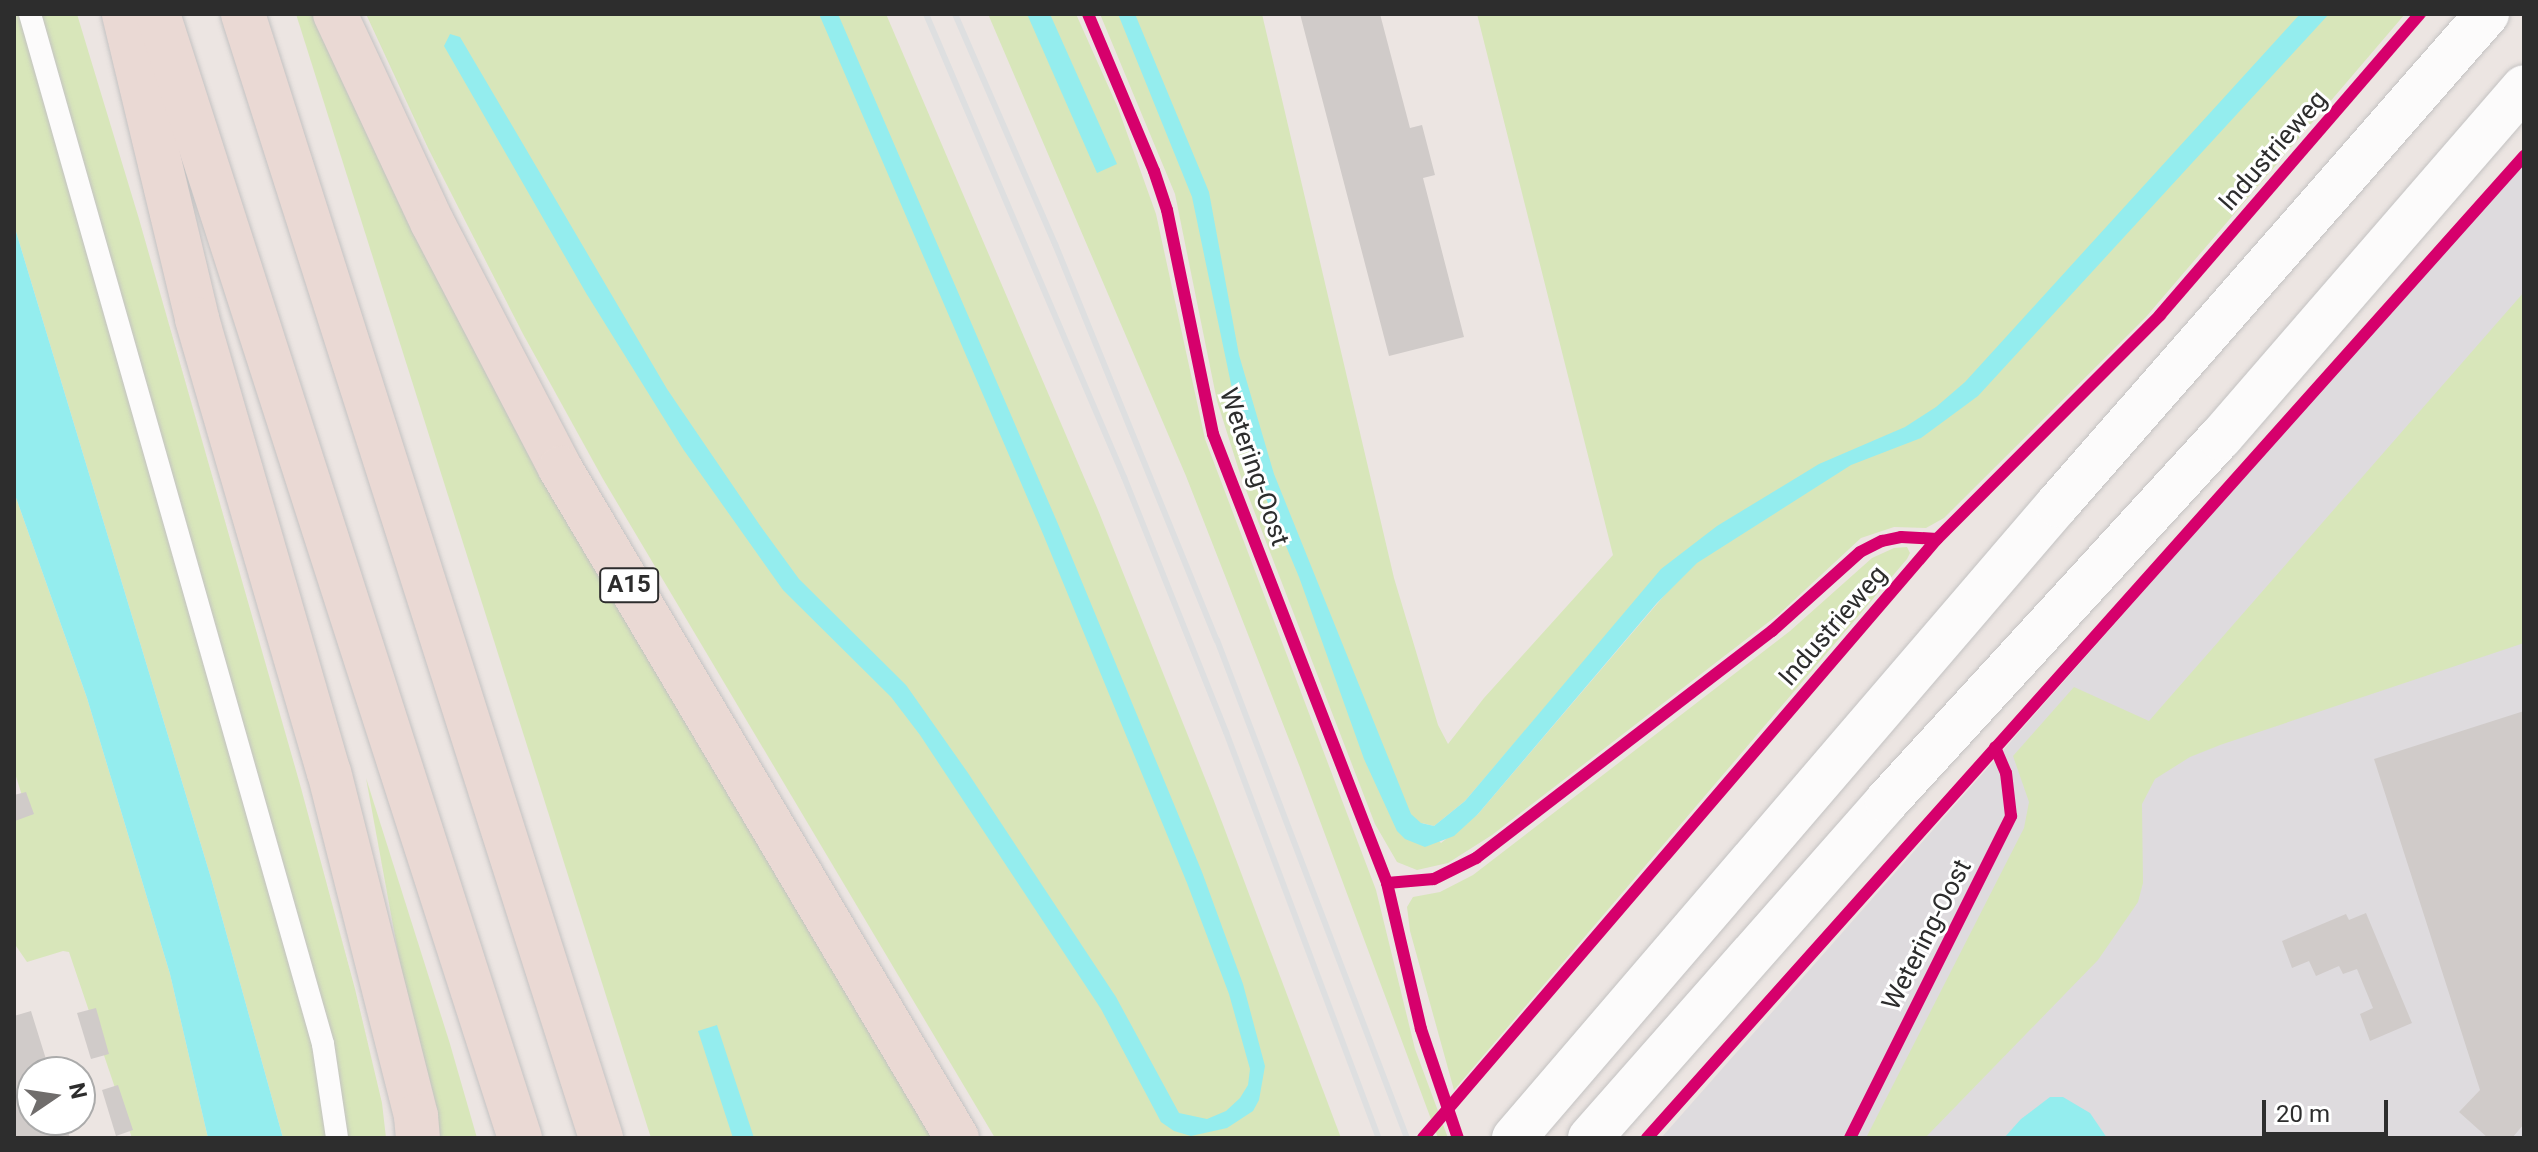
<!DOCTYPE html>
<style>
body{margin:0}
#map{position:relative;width:2538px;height:1152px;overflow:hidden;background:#ece5e2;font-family:Roboto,sans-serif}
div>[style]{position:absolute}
.industrial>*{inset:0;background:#dedbde}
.green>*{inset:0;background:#d8e6ba}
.water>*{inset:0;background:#94edee}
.building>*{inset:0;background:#d0cbc9}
.roads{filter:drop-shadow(0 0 2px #c3c2c2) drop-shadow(0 0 2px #c3c2c2)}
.lane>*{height:22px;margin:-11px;padding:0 11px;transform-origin:11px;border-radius:11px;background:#fcfbfb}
.secondary>*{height:44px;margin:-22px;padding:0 22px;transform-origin:22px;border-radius:22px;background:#fcfbfb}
.highway>*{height:44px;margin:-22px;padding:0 22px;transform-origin:22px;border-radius:22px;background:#ead9d4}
.rail>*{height:6px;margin:-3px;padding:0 3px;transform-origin:3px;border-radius:3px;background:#dedfe0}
.cycleway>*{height:12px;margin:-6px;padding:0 6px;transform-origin:6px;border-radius:6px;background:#d6006c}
span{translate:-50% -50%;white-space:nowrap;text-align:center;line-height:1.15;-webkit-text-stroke:6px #fff;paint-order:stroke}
.shield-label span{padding:2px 6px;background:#fff;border:2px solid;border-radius:6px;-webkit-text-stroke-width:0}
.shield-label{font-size:24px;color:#2d2d2d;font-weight:700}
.street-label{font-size:26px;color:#2d2d2d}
.frame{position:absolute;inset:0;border:16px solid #2d2d2d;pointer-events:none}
.north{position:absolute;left:16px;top:1056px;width:80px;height:80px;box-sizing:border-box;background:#fff;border:2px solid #ababab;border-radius:50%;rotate:77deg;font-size:22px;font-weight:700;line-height:32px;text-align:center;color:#2d2d2d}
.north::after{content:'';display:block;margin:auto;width:28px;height:36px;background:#706d6c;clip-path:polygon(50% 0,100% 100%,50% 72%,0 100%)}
.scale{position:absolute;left:2262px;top:1100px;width:126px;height:36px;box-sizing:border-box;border:4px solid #2d2d2d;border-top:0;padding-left:10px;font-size:24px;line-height:28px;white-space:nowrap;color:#2d2d2d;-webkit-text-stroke:6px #fff;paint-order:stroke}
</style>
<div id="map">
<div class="industrial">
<div style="clip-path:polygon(2524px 160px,2524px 1138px,1661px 1138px)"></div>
</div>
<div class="green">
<div style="clip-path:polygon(14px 14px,77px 14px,139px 219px,301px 788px,355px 989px,382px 1103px,386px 1138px,283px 1138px,211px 878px,14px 225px)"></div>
<div style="clip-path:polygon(296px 14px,317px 14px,945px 1138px,651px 1138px)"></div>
<div style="clip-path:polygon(366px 14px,886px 14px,1098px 510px,1214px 801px,1341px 1138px,995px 1138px,603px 479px,523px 334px,428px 148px)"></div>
<div style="clip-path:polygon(988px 14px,1076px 14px,1118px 108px,1156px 214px,1205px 439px,1376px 890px,1415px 1049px,1448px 1138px,1438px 1138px,1301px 770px,1186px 476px)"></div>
<div style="clip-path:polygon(evenodd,1100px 14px,1262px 14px,1394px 578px,1438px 725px,1448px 744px,1484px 698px,1613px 555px,1477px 14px,2405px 14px,2146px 317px,1944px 518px,1926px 528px,1894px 527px,1861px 538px,1779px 614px,1492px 835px,1448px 863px,1417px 870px,1397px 862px,1375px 824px,1241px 477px,1217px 401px,1175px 194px,1100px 14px,1662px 570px,1674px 584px,1478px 814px,1441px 843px,1422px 823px,1434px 826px,1465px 801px,1662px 570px)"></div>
<div style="clip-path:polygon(2524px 292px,2524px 643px,2220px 745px,2190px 757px,2155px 779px,2142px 804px,2143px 883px,2138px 902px,2098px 960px,1925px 1138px,1866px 1138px,2024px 828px,2029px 802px,2013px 756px,2074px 687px,2149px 721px)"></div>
<div style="clip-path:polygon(14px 492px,87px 698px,170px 974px,208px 1138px,132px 1138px,69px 952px,63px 951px,27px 962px,16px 946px,14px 811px,23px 810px,24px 802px,14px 770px)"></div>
<div style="clip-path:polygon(1907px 547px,1910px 553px,1907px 559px,1454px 1090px,1410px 931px,1407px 907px,1413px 897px,1440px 892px,1473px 875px,1790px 631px,1872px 558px,1894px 548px)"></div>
<div style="clip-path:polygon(366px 778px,450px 1044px,477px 1138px,432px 1138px)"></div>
</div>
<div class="water">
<div style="clip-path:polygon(819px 14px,838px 14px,1058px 524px,1202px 872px,1243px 984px,1265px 1066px,1259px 1100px,1253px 1111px,1227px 1128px,1191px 1136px,1174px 1131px,1161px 1122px,1101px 1009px,920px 735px,891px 697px,783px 590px,683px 449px,586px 293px,444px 46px,450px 34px,460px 37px,667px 389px,759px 524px,799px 579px,906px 685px,968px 773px,1116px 997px,1179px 1113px,1207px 1119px,1226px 1111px,1240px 1098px,1248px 1085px,1250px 1069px,1229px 994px,1187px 883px,1043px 534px)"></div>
<div style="clip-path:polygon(1027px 14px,1050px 14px,1117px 164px,1097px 173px)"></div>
<div style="clip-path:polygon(1118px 14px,1135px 14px,1209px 192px,1239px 355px,1274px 474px,1411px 814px,1421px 823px,1434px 826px,1465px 801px,1661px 569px,1717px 526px,1819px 464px,1905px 427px,1936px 407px,1965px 382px,2300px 14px,2329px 14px,1978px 396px,1921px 438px,1851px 465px,1697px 563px,1657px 603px,1478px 814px,1454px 836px,1425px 847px,1405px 839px,1397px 831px,1364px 759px,1299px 577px,1257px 477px,1235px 403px,1192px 197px)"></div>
<div style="clip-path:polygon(14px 225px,211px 878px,283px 1138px,208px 1138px,170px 974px,87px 698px,14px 492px)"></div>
<div style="clip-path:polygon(717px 1025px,754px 1138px,733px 1138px,698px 1031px)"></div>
<div style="clip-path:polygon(2050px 1097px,2063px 1097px,2090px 1113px,2107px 1138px,2004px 1138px,2021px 1119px)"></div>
</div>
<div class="building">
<div style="clip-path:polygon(1300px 14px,1380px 14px,1410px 128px,1422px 125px,1435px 175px,1423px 178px,1464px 337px,1389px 356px)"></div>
<div style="clip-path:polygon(2524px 711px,2524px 1124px,2512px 1138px,2488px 1138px,2459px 1112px,2480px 1090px,2374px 759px)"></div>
<div style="clip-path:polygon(26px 792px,34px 814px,15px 821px,14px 795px)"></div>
<div style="clip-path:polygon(2366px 913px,2412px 1023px,2370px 1041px,2360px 1014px,2373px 1008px,2357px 969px,2343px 974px,2339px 966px,2316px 976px,2309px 961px,2292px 968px,2282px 941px,2346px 914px,2349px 920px)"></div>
<div style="clip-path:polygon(96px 1008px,109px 1054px,91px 1059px,77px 1013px)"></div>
<div style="clip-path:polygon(31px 1011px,50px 1072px,32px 1072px,32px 1120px,65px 1120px,70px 1138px,14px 1138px,14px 1016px)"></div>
<div style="clip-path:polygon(118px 1085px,133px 1130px,116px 1136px,102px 1090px)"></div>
</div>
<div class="roads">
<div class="lane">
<div style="left:30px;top:14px;width:1071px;rotate:74.12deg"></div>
<div style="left:323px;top:1044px;width:95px;rotate:81.5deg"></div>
</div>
<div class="secondary">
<div style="left:1514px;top:1138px;width:834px;rotate:-49.38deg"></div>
<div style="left:2057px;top:505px;width:653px;rotate:-48.79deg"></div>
<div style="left:1590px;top:1138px;width:449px;rotate:-48.6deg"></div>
<div style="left:1887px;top:801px;width:493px;rotate:-47.5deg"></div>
<div style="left:2220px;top:438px;width:464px;rotate:-49.1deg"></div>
</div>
<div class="highway">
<div style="left:124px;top:14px;width:314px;rotate:76.5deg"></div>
<div style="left:197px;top:319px;width:472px;rotate:73.8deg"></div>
<div style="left:329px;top:772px;width:355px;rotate:75.8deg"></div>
<div style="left:416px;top:1116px;width:22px;rotate:85deg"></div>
<div style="left:158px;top:14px;width:1181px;rotate:72.15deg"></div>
<div style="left:243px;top:14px;width:1180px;rotate:72.33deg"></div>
<div style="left:335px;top:14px;width:230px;rotate:65deg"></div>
<div style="left:432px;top:222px;width:277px;rotate:62.5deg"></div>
<div style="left:560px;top:468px;width:779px;rotate:59.35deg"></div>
</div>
</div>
<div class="rail">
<div style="left:926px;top:14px;width:504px;rotate:66.85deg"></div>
<div style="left:1124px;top:477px;width:275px;rotate:68.2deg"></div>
<div style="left:1226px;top:732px;width:434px;rotate:69.4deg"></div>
<div style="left:955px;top:14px;width:251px;rotate:66.5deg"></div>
<div style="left:1055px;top:244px;width:428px;rotate:67.8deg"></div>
<div style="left:1217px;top:640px;width:533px;rotate:69.12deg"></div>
</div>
<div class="cycleway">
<div style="left:1088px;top:14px;width:170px;rotate:67.2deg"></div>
<div style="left:1154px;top:171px;width:41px;rotate:71.6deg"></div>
<div style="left:1167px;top:210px;width:229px;rotate:78.4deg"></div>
<div style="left:1213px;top:434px;width:482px;rotate:68.8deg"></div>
<div style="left:1387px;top:883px;width:150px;rotate:76.9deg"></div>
<div style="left:1421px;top:1029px;width:115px;rotate:71.3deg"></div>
<div style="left:1387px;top:883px;width:47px;rotate:-4.9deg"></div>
<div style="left:1434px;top:879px;width:47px;rotate:-26.6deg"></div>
<div style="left:1476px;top:858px;width:373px;rotate:-37.5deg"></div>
<div style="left:1772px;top:631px;width:118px;rotate:-41.9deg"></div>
<div style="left:1860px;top:552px;width:25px;rotate:-27deg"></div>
<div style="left:1882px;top:541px;width:19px;rotate:-12deg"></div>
<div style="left:1901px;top:537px;width:36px;rotate:3deg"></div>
<div style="left:1423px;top:1138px;width:789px;rotate:-49.37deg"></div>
<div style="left:1937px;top:539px;width:316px;rotate:-45.1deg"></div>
<div style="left:2160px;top:315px;width:398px;rotate:-49.2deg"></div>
<div style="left:1647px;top:1138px;width:1317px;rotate:-48.23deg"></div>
<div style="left:1850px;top:1138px;width:360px;rotate:-63.4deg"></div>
<div style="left:2011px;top:816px;width:43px;rotate:-96.6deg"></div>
<div style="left:2006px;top:773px;width:28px;rotate:-113deg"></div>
</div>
<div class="shield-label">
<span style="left:629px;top:585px">A15</span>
</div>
<div class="street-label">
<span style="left:2273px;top:151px;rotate:-49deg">Industrieweg</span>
<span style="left:1254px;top:467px;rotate:71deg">Wetering-Oost</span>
<span style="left:1833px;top:626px;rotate:-49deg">Industrieweg</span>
<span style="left:1927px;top:935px;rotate:-63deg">Wetering-Oost</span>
</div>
<div class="frame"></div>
<div class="north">N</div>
<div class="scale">20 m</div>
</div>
